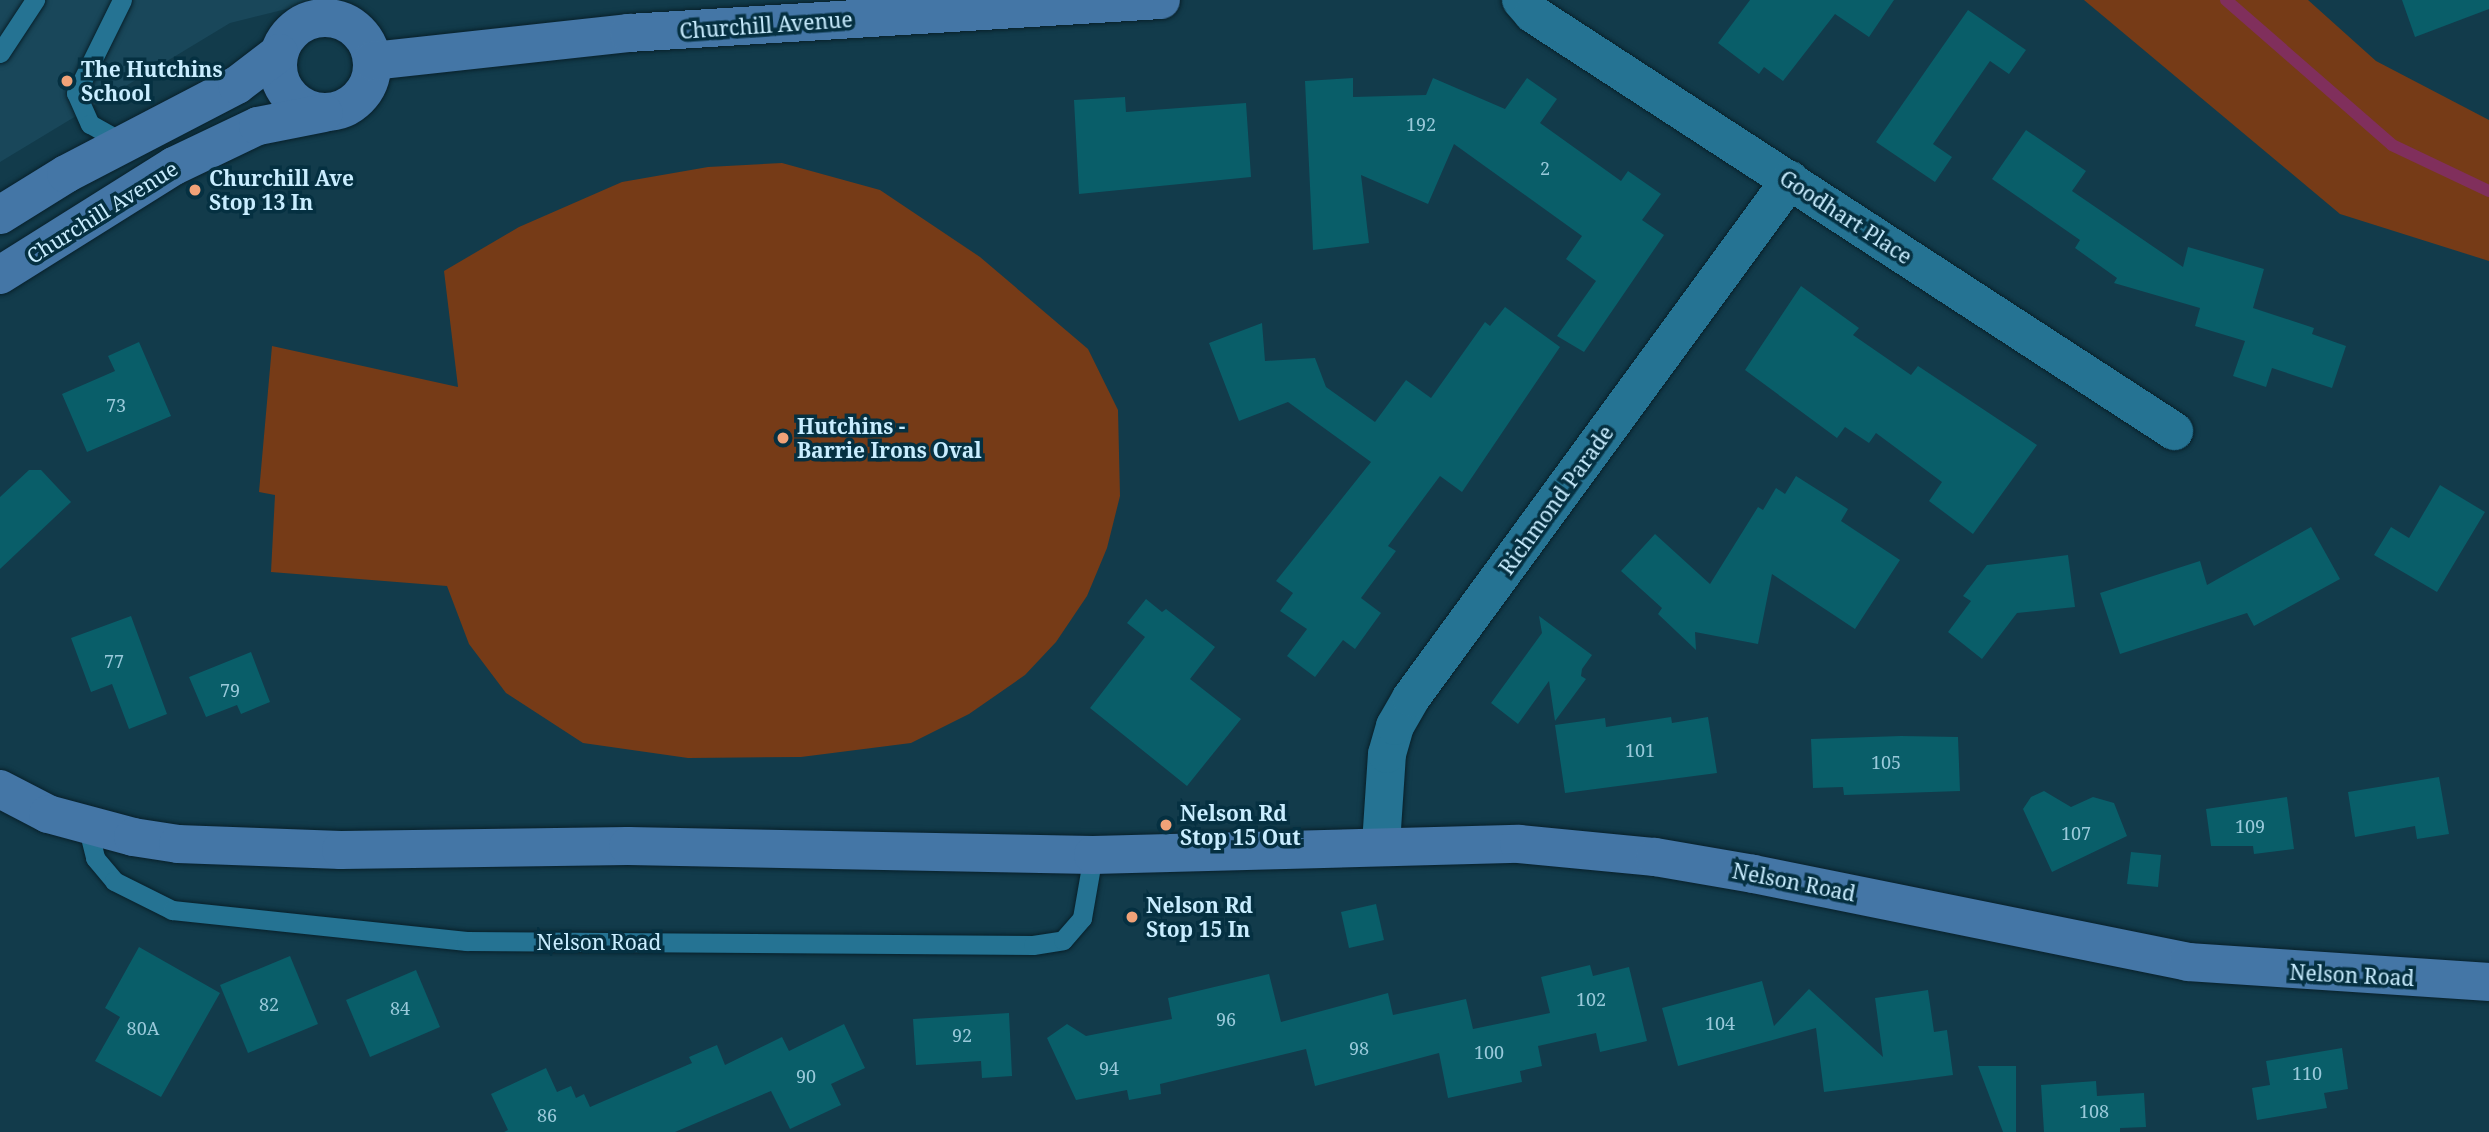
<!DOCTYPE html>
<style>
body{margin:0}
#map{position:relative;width:2489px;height:1132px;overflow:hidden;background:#123b4b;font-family:"Noto Serif",serif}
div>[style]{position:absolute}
.built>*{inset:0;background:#19475a}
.green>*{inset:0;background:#763b17}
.stream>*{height:12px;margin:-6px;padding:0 6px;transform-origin:6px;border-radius:6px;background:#802f5c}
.building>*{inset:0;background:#095e69}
.roads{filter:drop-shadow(0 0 2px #08202a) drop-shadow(0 0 2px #08202a)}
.lane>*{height:19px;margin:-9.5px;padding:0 9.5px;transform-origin:9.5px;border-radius:9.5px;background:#257393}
.street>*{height:38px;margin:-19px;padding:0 19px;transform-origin:19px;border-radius:19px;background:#257393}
.secondary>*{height:38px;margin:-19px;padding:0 19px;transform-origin:19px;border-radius:19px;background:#4476a6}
.secondary>.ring{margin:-19px;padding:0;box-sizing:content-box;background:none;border:38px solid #4476a6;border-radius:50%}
.dots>*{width:19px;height:19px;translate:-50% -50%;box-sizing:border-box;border:4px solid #053041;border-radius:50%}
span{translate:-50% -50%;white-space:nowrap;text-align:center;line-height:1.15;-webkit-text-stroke:7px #053041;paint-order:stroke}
.number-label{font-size:18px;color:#99c9da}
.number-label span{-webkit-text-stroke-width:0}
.street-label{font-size:21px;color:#c9edff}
.poi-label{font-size:21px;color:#c9edff;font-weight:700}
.left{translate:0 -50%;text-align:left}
</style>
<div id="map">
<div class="built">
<div style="clip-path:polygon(0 0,323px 0,230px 23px,0 162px)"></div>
</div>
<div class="green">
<div style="clip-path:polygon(2084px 0,2308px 0,2376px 61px,2489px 120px,2489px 261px,2340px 214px)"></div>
<div style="clip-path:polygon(782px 163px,880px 190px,980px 257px,1088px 349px,1118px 410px,1120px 496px,1107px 548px,1087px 596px,1056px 642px,1025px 675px,969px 714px,911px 743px,801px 757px,688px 758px,583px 743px,506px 693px,469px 644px,447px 586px,271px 572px,275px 495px,259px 492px,272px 346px,458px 387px,444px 271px,519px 227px,622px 182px,708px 167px)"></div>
</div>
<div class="stream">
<div style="left:2226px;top:0;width:220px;rotate:41.1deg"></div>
<div style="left:2392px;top:145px;width:107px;rotate:25.4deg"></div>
</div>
<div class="building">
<div style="clip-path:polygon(1750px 0,1894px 0,1869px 37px,1835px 14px,1783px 81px,1764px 67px,1759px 74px,1718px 43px)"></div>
<div style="clip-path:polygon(2402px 0,2489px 0,2489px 9px,2415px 37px)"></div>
<div style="clip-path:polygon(1968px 10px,2026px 50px,2009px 74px,1990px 61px,1933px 144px,1952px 157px,1935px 182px,1876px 142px)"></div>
<div style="clip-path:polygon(1353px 78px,1353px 97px,1426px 95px,1433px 78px,1505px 109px,1527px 78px,1557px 99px,1540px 123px,1621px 181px,1628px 171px,1661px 194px,1642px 220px,1664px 235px,1584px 352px,1557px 336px,1596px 281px,1566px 259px,1582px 236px,1454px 144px,1428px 204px,1361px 175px,1369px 243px,1313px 250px,1305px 81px)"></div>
<div style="clip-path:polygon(1125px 97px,1126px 112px,1246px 103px,1251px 177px,1079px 194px,1074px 100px)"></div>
<div style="clip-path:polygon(2026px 130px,2086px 171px,2072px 191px,2183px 267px,2188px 247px,2264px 269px,2253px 308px,2314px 328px,2312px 334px,2346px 346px,2332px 388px,2272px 368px,2266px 387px,2233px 376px,2245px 341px,2195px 326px,2200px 308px,2114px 283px,2117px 278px,2075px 248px,2080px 240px,1992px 179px)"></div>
<div style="clip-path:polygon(1801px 286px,1859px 328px,1853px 335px,1911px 375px,1918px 366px,2037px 445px,1973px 534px,1929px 501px,1942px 482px,1876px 433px,1869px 443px,1845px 427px,1837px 438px,1745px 370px)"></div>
<div style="clip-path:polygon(1505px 307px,1560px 347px,1462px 492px,1440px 476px,1388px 546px,1396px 551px,1361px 598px,1381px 613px,1355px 649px,1343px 640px,1315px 677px,1287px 656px,1307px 629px,1280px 611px,1293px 593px,1276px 581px,1371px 462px,1288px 402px,1239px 421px,1209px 343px,1262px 323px,1265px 361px,1315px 358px,1326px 387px,1375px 422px,1406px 380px,1431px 398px,1485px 322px,1490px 326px)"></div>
<div style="clip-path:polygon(139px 342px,171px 416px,87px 452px,62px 394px,115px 371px,108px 356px)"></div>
<div style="clip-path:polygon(29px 470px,41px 470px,71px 502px,0 569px,0 497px)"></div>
<div style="clip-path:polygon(1796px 476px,1848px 509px,1841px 521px,1900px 560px,1855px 629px,1772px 574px,1758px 644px,1695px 632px,1696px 650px,1658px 614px,1662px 608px,1621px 571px,1655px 534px,1710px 584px,1758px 507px,1763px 510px,1776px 488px,1785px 494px)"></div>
<div style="clip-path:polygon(2440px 485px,2485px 512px,2437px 592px,2374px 555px,2391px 527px,2409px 538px)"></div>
<div style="clip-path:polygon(2311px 527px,2340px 579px,2254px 626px,2247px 613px,2120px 654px,2100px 593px,2200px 561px,2207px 585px)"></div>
<div style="clip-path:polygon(2068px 555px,2075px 607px,2017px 613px,1982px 659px,1948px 632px,1971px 601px,1963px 596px,1987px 565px)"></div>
<div style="clip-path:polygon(1146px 599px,1162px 612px,1166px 609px,1215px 647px,1190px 679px,1241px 719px,1187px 786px,1090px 708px,1145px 637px,1127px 623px)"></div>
<div style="clip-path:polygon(131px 616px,167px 714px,129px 729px,112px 684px,91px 692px,71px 638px)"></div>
<div style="clip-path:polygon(1539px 616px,1592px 655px,1582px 669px,1581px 676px,1586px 679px,1555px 721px,1549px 681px,1518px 724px,1491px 703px,1542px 633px)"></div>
<div style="clip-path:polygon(251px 652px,270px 702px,241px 714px,237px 705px,206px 717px,189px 677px)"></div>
<div style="clip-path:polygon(1671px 717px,1672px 723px,1708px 717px,1717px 773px,1565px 793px,1555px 725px,1605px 718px,1606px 727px)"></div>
<div style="clip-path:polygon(1901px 736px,1958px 737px,1960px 791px,1844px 795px,1843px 787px,1813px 788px,1811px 739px)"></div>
<div style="clip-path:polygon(2439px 777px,2449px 834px,2417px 839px,2415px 826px,2355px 837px,2348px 792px)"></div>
<div style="clip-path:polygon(2044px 791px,2071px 807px,2093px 797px,2114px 803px,2127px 836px,2052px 872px,2023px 809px,2031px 797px)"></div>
<div style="clip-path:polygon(2287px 797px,2294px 849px,2254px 854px,2253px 846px,2211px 846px,2206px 809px)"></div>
<div style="clip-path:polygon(2131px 852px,2161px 855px,2158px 887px,2127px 884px)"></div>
<div style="clip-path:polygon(1376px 904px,1384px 940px,1349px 948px,1341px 912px)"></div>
<div style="clip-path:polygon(139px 947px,220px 993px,161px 1097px,95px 1061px,120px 1017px,105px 1008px)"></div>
<div style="clip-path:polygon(290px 956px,318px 1024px,248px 1053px,220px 985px)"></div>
<div style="clip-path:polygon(1590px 965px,1593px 976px,1629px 967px,1647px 1041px,1600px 1052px,1596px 1033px,1538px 1046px,1542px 1066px,1520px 1071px,1522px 1082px,1448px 1098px,1439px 1053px,1315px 1086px,1306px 1049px,1160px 1084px,1161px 1094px,1129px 1100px,1127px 1090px,1076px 1100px,1047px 1038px,1067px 1024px,1086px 1036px,1172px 1019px,1168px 998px,1269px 974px,1281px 1022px,1388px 993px,1393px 1015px,1466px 999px,1473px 1029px,1550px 1013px,1541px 977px)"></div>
<div style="clip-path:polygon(416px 970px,440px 1027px,370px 1057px,346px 1000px)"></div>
<div style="clip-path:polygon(1762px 981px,1774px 1026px,1809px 989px,1883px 1057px,1875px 998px,1928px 990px,1934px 1032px,1947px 1030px,1953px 1075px,1824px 1092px,1816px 1028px,1678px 1066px,1662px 1008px)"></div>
<div style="clip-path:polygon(1009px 1013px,1012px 1076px,982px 1078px,981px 1061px,916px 1065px,913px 1019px)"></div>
<div style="clip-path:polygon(844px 1024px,865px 1068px,831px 1084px,841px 1105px,790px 1129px,771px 1091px,675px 1132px,504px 1132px,508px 1130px,491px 1094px,546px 1068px,557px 1092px,571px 1086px,576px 1098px,584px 1094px,590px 1107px,692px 1063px,689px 1057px,717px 1045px,725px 1065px,782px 1037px,789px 1051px)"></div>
<div style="clip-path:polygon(2342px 1048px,2348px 1089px,2324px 1093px,2327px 1108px,2257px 1120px,2252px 1088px,2270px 1085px,2266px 1061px)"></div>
<div style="clip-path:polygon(1978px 1066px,2016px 1066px,2016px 1132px,2003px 1132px)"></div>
<div style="clip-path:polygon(2096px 1081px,2097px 1096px,2144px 1093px,2146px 1127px,2120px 1128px,2120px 1132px,2044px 1132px,2041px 1085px)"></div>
</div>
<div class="roads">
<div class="lane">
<div style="left:122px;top:0;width:104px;rotate:116.3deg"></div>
<div style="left:76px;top:93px;width:34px;rotate:66deg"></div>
<div style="left:90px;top:124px;width:41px;rotate:29.1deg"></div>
<div style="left:0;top:53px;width:64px;rotate:-56.6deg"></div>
<div style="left:87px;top:825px;width:34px;rotate:76deg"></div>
<div style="left:95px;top:858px;width:30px;rotate:50deg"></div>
<div style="left:114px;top:881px;width:65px;rotate:26.6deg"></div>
<div style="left:172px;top:910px;width:296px;rotate:6deg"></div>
<div style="left:466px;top:941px;width:567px;rotate:0.4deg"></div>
<div style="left:1033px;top:945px;width:30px;rotate:-9deg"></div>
<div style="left:1063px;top:940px;width:29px;rotate:-49deg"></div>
<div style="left:1082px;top:918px;width:64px;rotate:-80.1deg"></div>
</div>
<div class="street">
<div style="left:1521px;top:0;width:18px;rotate:49deg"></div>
<div style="left:1533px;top:14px;width:765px;rotate:33.05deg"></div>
<div style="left:1381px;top:844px;width:90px;rotate:-86.2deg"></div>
<div style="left:1387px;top:754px;width:29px;rotate:-74deg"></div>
<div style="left:1395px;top:726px;width:32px;rotate:-60deg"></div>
<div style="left:1411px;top:698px;width:642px;rotate:-53.81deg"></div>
</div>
<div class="secondary">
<div class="ring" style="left:278px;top:18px;width:56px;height:56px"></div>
<div style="left:372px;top:61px;width:259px;rotate:-6.2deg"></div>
<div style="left:629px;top:33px;width:533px;rotate:-3.55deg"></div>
<div style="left:0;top:215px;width:78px;rotate:-31.8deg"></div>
<div style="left:66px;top:174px;width:193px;rotate:-27.5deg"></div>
<div style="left:237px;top:85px;width:53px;rotate:-37.3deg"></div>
<div style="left:0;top:275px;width:205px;rotate:-32.1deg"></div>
<div style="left:174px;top:166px;width:93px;rotate:-25.5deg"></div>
<div style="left:258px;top:126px;width:67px;rotate:-11.1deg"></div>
<div style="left:0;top:789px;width:54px;rotate:27.5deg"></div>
<div style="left:48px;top:814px;width:88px;rotate:15.1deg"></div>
<div style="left:133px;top:837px;width:46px;rotate:8.8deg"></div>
<div style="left:178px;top:844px;width:163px;rotate:2.1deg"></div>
<div style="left:341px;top:850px;width:287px;rotate:-0.8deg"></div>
<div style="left:628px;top:846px;width:465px;rotate:1.1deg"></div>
<div style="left:1093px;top:855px;width:426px;rotate:-1.5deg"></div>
<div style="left:1519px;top:844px;width:137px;rotate:5.5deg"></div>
<div style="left:1655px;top:857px;width:99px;rotate:9.8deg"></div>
<div style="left:1753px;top:874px;width:444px;rotate:11.4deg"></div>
<div style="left:2188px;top:962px;width:302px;rotate:3.8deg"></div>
</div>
</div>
<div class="dots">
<div style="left:67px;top:81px;background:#f0a278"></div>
<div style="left:195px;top:190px;background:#f0a278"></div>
<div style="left:783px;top:438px;background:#f0a278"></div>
<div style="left:1166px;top:825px;background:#f0a278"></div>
<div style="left:1132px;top:917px;background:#f0a278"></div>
</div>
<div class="number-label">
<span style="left:1421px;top:124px">192</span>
<span style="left:1545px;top:168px">2</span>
<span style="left:116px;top:405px">73</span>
<span style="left:114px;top:661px">77</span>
<span style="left:230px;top:690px">79</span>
<span style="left:1640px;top:750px">101</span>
<span style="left:1886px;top:762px">105</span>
<span style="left:2250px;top:826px">109</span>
<span style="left:2076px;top:833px">107</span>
<span style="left:1591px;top:999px">102</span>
<span style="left:269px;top:1004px">82</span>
<span style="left:400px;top:1008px">84</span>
<span style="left:1226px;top:1019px">96</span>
<span style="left:1720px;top:1023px">104</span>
<span style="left:143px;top:1028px">80A</span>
<span style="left:962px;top:1035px">92</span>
<span style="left:1359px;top:1048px">98</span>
<span style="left:1489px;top:1052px">100</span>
<span style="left:1109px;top:1068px">94</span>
<span style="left:2307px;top:1073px">110</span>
<span style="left:806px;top:1076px">90</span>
<span style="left:2094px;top:1111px">108</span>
<span style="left:547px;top:1115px">86</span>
</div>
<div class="street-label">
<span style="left:766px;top:25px;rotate:-4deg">Churchill Avenue</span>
<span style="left:102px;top:212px;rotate:-32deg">Churchill Avenue</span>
<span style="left:1846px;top:217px;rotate:33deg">Goodhart Place</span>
<span style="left:1556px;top:500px;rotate:-54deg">Richmond Parade</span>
<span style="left:1794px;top:882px;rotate:11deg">Nelson Road</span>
<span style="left:599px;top:942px">Nelson Road</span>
<span style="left:2352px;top:975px;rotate:3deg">Nelson Road</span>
</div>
<div class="poi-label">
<span class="left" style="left:81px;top:81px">The Hutchins<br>School</span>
<span class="left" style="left:209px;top:190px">Churchill Ave<br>Stop 13 In</span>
<span class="left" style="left:797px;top:438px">Hutchins -<br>Barrie Irons Oval</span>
<span class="left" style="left:1180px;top:825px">Nelson Rd<br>Stop 15 Out</span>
<span class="left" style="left:1146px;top:917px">Nelson Rd<br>Stop 15 In</span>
</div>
</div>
